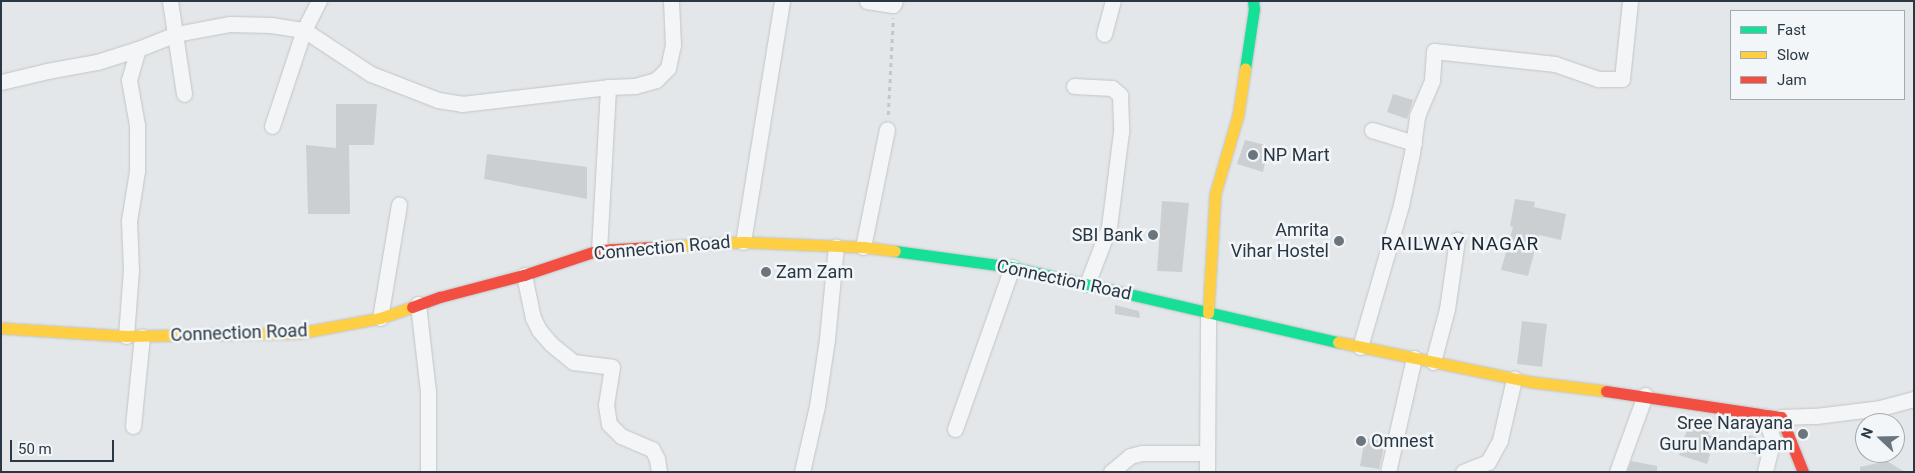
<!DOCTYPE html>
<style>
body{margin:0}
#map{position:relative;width:1915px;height:473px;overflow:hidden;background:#e4e7e9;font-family:Roboto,sans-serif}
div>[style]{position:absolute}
.building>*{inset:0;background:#cccfd2}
.path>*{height:2.5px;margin-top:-1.25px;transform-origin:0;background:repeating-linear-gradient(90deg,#c3c7c9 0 4px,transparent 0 8px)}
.roads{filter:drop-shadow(0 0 1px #c2c5c7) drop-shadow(0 0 1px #c2c5c7)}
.street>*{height:15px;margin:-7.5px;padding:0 7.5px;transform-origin:7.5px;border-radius:7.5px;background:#f3f5f6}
.fast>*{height:11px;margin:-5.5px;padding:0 5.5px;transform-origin:5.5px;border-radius:5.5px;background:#16e098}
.slow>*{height:11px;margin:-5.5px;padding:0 5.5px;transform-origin:5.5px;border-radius:5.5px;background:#ffcf43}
.jam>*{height:11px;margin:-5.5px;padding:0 5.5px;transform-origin:5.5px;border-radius:5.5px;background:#f24e42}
.dots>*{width:14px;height:14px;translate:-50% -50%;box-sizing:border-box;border:2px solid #f2f6f8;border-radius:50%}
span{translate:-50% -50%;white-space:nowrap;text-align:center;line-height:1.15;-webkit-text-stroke:5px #f2f6f8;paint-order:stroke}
.poi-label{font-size:18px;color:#2a3744}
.left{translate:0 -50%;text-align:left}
.right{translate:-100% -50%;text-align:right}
.street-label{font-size:18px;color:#2a3744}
.neighbourhood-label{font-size:19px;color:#1c2835;letter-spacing:1px}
.frame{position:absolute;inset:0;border:2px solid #2a3744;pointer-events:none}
.legend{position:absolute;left:1730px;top:10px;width:175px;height:90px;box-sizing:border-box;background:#f2f6f8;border:1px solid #a2aab0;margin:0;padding:6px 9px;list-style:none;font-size:15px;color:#2a3744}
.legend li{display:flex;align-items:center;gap:10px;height:25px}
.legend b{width:25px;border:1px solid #a2aab0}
.north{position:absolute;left:1855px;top:413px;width:50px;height:50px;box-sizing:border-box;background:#f2f6f8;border:1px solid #a2aab0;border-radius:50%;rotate:291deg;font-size:14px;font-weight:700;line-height:20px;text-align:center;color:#2a3744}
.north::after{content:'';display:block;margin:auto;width:18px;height:22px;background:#6b757e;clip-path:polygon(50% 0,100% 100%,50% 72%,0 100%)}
.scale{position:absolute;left:10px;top:440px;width:104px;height:22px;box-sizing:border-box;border:2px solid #2a3744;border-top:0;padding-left:6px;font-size:15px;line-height:18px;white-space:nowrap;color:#2a3744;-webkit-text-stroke:4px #f2f6f8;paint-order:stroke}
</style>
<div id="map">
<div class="building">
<div style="clip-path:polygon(1393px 94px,1413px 100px,1407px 119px,1387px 112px)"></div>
<div style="clip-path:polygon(336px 104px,377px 104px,374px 145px,349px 145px,350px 214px,308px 214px,306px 145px,336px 148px)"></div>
<div style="clip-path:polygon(1245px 140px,1269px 146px,1263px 172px,1237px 164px)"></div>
<div style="clip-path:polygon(487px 154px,587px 167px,587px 199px,484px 179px)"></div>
<div style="clip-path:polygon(1515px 199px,1535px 202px,1534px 207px,1566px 214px,1561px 240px,1539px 235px,1528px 276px,1501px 270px,1513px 227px,1510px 226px)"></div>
<div style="clip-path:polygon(1162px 201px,1189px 203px,1182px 272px,1157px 271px)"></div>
<div style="clip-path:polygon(1115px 305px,1139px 311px,1140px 318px,1115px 314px)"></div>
<div style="clip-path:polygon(1522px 321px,1547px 324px,1542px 367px,1517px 364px)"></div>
<div style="clip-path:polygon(1700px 423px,1711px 427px,1708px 435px,1716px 437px,1707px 464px,1679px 455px,1688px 427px,1698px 430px)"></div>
<div style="clip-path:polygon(1746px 434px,1763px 440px,1759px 456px,1741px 450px)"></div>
<div style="clip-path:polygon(1365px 438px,1385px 442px,1379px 469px,1360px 466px)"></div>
<div style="clip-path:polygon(1631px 461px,1657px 466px,1657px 472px,1627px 472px)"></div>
<div style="clip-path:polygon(1887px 461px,1905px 472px,1860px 472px,1860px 467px)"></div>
</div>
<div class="path">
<div style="left:888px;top:115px;width:97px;rotate:-87deg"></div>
</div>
<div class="roads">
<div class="street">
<div style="left:170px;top:1px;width:94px;rotate:81.4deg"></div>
<div style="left:867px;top:1px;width:26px;rotate:9deg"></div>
<div style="left:893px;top:5px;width:4px;rotate:-63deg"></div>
<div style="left:1104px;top:34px;width:34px;rotate:-75deg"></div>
<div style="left:1px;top:82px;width:47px;rotate:-13.4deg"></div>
<div style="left:47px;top:71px;width:51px;rotate:-10.2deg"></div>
<div style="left:97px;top:62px;width:43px;rotate:-17.6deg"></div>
<div style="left:1074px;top:86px;width:38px;rotate:3deg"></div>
<div style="left:1112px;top:88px;width:11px;rotate:41deg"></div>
<div style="left:1120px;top:95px;width:37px;rotate:88deg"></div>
<div style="left:1121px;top:132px;width:96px;rotate:97.2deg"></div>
<div style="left:1109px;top:227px;width:61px;rotate:111.1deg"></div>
<div style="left:272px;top:126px;width:101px;rotate:-71.6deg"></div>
<div style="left:304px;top:30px;width:33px;rotate:-63deg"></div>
<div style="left:1372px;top:130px;width:44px;rotate:17.2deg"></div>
<div style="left:743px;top:242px;width:244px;rotate:-80.8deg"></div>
<div style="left:863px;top:247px;width:120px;rotate:-78.5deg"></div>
<div style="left:599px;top:250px;width:163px;rotate:-86.8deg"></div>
<div style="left:608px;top:87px;width:27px;rotate:-2deg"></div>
<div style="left:635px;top:86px;width:22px;rotate:-16deg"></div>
<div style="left:656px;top:80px;width:17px;rotate:-45deg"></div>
<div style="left:668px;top:68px;width:24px;rotate:-78deg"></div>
<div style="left:673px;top:45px;width:44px;rotate:-92.6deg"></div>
<div style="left:524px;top:275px;width:44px;rotate:78.2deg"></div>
<div style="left:533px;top:318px;width:13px;rotate:63deg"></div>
<div style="left:539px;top:330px;width:18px;rotate:49deg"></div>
<div style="left:551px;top:344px;width:28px;rotate:39deg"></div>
<div style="left:573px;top:362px;width:39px;rotate:7deg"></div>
<div style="left:612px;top:367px;width:38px;rotate:99deg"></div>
<div style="left:606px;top:405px;width:19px;rotate:81deg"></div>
<div style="left:609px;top:424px;width:17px;rotate:45deg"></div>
<div style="left:621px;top:436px;width:34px;rotate:23deg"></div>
<div style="left:652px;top:449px;width:11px;rotate:63deg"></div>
<div style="left:657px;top:459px;width:13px;rotate:81deg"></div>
<div style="left:418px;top:304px;width:89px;rotate:83.5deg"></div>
<div style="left:428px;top:392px;width:80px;rotate:90deg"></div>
<div style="left:380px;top:318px;width:115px;rotate:-80.5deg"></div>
<div style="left:126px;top:336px;width:66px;rotate:-85.7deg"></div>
<div style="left:131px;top:270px;width:49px;rotate:-92.3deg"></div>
<div style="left:129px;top:221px;width:51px;rotate:-80.9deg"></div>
<div style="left:137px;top:171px;width:46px;rotate:-90deg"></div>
<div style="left:137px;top:125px;width:46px;rotate:-100.1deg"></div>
<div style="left:129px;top:80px;width:32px;rotate:-74deg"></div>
<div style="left:138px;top:49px;width:41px;rotate:-21.5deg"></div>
<div style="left:176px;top:34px;width:55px;rotate:-10.5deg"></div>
<div style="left:230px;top:24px;width:41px;rotate:1.4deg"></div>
<div style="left:271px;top:25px;width:33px;rotate:9deg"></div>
<div style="left:304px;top:30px;width:80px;rotate:33.3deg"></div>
<div style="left:371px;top:74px;width:72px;rotate:21.2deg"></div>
<div style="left:438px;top:100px;width:24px;rotate:9deg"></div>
<div style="left:462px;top:104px;width:147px;rotate:-6.6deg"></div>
<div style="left:1360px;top:347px;width:148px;rotate:-73.9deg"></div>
<div style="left:1401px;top:205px;width:53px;rotate:-78.1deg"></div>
<div style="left:1412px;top:153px;width:37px;rotate:-82deg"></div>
<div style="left:1417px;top:116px;width:39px;rotate:-67deg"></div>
<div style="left:1432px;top:80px;width:29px;rotate:-86deg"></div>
<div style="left:1434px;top:51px;width:122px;rotate:6.1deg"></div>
<div style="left:1555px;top:64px;width:46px;rotate:19.2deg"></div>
<div style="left:1598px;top:79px;width:24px"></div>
<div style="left:1622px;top:79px;width:78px;rotate:-84.1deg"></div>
<div style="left:1433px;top:362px;width:55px;rotate:-75.2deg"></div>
<div style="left:1447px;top:309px;width:70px;rotate:-81.8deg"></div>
<div style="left:1764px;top:416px;width:25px;rotate:69deg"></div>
<div style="left:1773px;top:439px;width:34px;rotate:104deg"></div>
<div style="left:1781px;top:417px;width:35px;rotate:-2deg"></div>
<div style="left:1816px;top:416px;width:64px;rotate:-7.1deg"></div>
<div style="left:1880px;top:408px;width:35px;rotate:-15deg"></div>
<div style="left:133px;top:426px;width:90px;rotate:-84.3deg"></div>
<div style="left:955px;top:429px;width:172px;rotate:-70.6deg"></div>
<div style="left:802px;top:472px;width:68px;rotate:-77.2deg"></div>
<div style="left:817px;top:406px;width:68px;rotate:-81.5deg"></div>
<div style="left:827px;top:339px;width:93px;rotate:-84.5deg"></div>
<div style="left:1111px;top:472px;width:25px;rotate:-40deg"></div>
<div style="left:1130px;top:456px;width:12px;rotate:-14deg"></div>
<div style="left:1142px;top:453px;width:64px"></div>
<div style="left:1207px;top:472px;width:159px;rotate:-89.6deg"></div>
<div style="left:1388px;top:472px;width:117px;rotate:-77.2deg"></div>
<div style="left:1463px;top:472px;width:27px;rotate:-22deg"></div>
<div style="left:1488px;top:462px;width:25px;rotate:-61deg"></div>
<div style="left:1500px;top:440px;width:63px;rotate:-77.1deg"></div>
<div style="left:1617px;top:472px;width:82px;rotate:-70deg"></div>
</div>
<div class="fast">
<div style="left:1245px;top:69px;width:61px;rotate:-81.5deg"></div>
<div style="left:1254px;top:9px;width:8px;rotate:-97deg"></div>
<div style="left:895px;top:251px;width:118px;rotate:7.8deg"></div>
<div style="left:1012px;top:267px;width:335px;rotate:13deg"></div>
</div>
<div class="slow">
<div style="left:652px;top:247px;width:91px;rotate:-3.1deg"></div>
<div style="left:743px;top:242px;width:120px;rotate:2.4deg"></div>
<div style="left:863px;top:247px;width:32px;rotate:7deg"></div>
<div style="left:1208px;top:313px;width:119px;rotate:-86.6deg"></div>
<div style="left:1215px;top:194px;width:82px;rotate:-73.8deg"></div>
<div style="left:1238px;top:115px;width:47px;rotate:-81.3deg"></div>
<div style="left:1px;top:328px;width:125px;rotate:3.7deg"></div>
<div style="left:126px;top:336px;width:173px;rotate:-1deg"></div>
<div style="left:299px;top:333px;width:82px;rotate:-10.5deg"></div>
<div style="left:380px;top:318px;width:34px;rotate:-19deg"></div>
<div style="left:1338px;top:342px;width:198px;rotate:11.7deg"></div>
<div style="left:1532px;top:382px;width:75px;rotate:6.9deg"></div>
</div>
<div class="jam">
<div style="left:412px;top:307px;width:30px;rotate:-20deg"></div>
<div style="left:440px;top:297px;width:87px;rotate:-14.7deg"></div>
<div style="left:524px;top:275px;width:79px;rotate:-18.4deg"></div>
<div style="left:599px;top:250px;width:53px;rotate:-3.2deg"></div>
<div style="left:1606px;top:391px;width:177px;rotate:8.5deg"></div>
<div style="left:1781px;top:417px;width:59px;rotate:68.2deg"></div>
</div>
</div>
<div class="dots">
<div style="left:1253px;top:155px;background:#6b757e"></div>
<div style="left:1153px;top:235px;background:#6b757e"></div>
<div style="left:1339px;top:241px;background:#6b757e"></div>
<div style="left:766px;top:272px;background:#6b757e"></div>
<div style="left:1803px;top:434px;background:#6b757e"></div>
<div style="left:1361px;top:441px;background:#6b757e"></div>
</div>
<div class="poi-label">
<span class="left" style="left:1263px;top:155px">NP Mart</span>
<span class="right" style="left:1329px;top:241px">Amrita<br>Vihar Hostel</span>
<span class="right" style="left:1143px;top:235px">SBI Bank</span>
<span class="left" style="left:776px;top:272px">Zam Zam</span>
<span class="right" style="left:1793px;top:434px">Sree Narayana<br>Guru Mandapam</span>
<span class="left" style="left:1371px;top:441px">Omnest</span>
</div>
<div class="street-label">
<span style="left:662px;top:248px;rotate:-5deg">Connection Road</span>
<span style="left:1064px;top:280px;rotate:12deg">Connection Road</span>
<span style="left:239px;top:333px;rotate:-2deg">Connection Road</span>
</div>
<div class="neighbourhood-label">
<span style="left:1460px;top:244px">RAILWAY NAGAR</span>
</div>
<div class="frame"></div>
<ul class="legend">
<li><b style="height:6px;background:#16e098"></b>Fast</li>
<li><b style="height:6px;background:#ffcf43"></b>Slow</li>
<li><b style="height:6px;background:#f24e42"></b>Jam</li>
</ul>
<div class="north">N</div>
<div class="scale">50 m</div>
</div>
